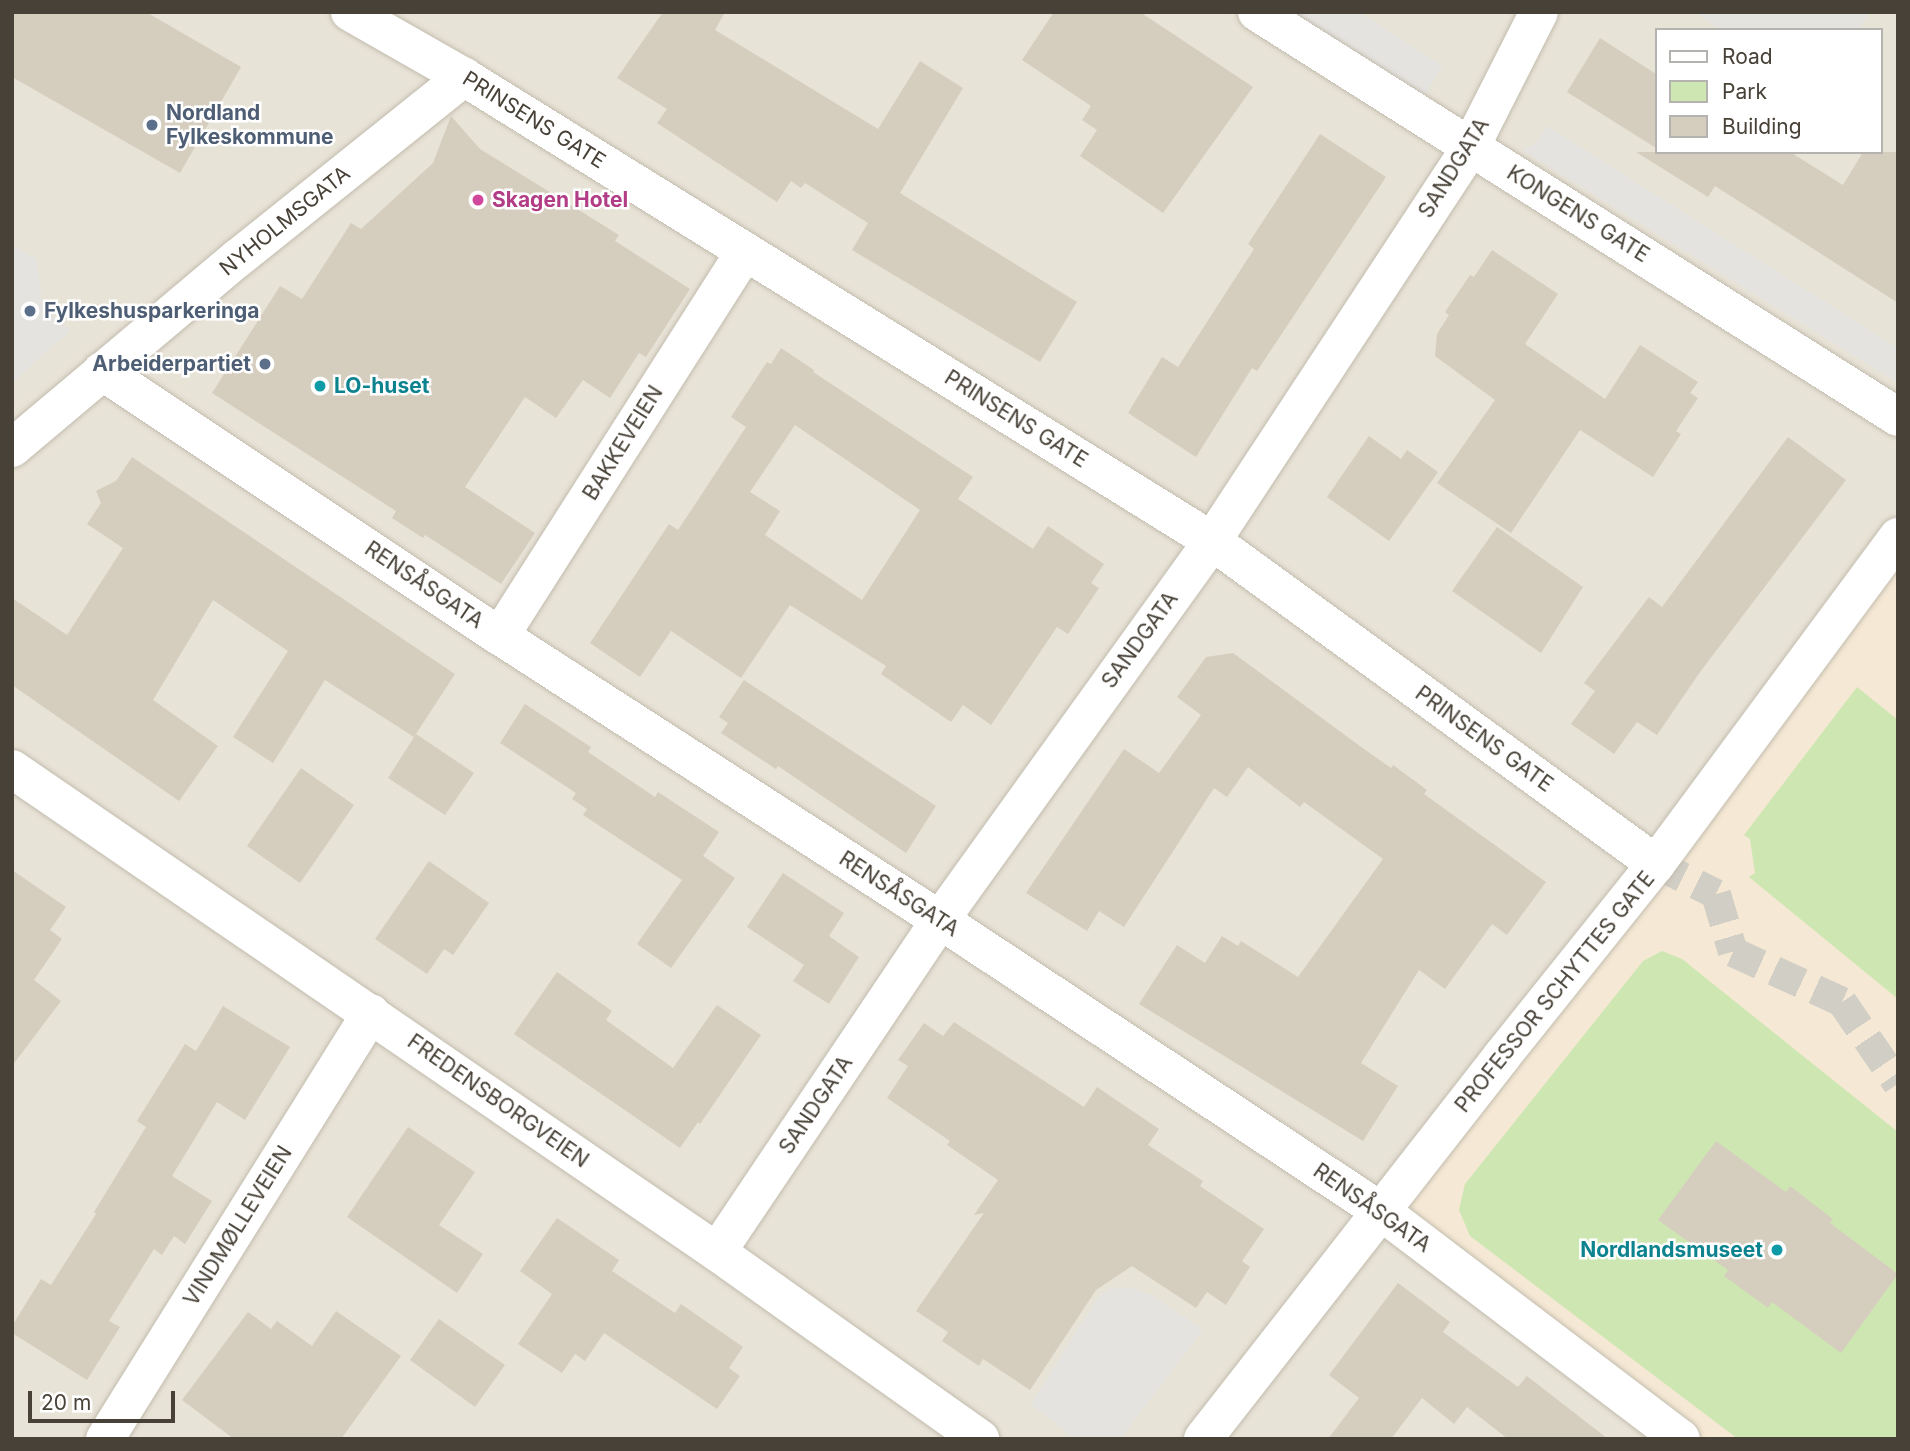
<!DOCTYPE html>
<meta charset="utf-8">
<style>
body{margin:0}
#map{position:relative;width:1910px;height:1451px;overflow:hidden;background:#f4f1e9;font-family:Inter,sans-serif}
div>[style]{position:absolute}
.residential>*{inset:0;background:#e8e3d7}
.commercial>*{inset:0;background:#f5e8d4}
.green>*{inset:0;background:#cee7b2}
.parking>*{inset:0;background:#e5e3e0}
.building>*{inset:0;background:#d5cdbe}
.pedestrian-tunnel>*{height:30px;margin-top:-15px;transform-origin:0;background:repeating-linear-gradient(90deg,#d1cec5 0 30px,transparent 0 45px)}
.roads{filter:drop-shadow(0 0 2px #c2bcae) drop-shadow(0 0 2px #c2bcae)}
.minor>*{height:38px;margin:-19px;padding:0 19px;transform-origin:19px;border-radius:19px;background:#fff}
.dots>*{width:19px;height:19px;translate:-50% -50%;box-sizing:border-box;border:4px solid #fff;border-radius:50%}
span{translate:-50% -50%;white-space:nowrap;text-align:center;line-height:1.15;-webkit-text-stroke:5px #fff;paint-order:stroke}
.service-label{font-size:21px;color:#4e5e75;font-weight:700}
.left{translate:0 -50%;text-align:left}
.right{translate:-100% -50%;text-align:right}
.street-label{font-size:21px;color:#474137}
.hotel-label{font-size:21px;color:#b23c85;font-weight:700}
.culture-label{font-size:21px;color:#0d838f;font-weight:700}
.frame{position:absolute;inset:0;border:14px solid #474137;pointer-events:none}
.legend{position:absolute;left:1655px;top:28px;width:228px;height:126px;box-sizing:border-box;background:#fff;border:2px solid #b5b3af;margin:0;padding:9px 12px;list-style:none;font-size:21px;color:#474137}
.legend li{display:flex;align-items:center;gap:14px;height:35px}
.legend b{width:35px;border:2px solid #b5b3af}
.scale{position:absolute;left:28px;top:1391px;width:147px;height:32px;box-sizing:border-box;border:4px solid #474137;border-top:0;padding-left:9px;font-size:21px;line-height:24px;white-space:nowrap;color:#474137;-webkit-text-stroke:5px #fff;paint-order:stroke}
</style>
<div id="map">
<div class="residential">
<div style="clip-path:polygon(evenodd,12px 12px,1898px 12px,1898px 1439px,12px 1439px,12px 12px,1656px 30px,1880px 30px,1880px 152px,1656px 152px,1656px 30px)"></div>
</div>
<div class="commercial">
<div style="clip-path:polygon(1898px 537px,1898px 1439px,1681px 1439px,1382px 1212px)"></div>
</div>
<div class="green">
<div style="clip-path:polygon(1857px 687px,1898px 720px,1898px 999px,1749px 877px,1755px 873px,1750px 839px,1744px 835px)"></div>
<div style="clip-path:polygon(1662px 951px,1682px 959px,1898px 1132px,1898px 1439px,1738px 1439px,1470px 1236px,1459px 1210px,1465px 1184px,1643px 961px)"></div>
</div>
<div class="parking">
<div style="clip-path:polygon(1257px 12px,1359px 12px,1443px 66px,1415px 111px)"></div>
<div style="clip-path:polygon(1695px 12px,1869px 12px,1859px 30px,1720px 30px)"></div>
<div style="clip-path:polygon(1547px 126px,1898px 348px,1898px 383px,1522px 150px,1535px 144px)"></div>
<div style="clip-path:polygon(12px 245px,37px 259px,42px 303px,54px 318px,71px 330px,12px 383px)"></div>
<div style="clip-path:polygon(1129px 1287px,1151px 1295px,1203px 1330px,1120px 1439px,1075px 1439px,1031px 1404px,1098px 1297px,1109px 1289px)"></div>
</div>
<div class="building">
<div style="clip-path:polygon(12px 12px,146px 12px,241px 67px,180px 173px,12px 77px)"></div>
<div style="clip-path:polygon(663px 12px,725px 12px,715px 30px,878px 129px,920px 61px,963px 88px,900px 193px,1077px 302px,1040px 362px,852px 250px,868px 223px,805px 183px,801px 188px,791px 181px,777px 202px,657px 123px,667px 109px,617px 78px)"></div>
<div style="clip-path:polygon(1054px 12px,1140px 12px,1253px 87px,1163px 213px,1080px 156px,1097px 130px,1082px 120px,1091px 106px,1022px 60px)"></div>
<div style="clip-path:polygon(1600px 38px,1656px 74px,1656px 148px,1567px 92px)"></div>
<div style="clip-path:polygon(451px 116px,480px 149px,619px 235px,615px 241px,690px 289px,646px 357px,639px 353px,610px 398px,583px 380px,556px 418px,525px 397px,465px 487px,535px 533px,501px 584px,425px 535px,423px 538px,392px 518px,396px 511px,212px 393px,280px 286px,302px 299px,351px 223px,361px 229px,433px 163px)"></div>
<div style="clip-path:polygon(1320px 134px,1386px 177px,1257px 371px,1252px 368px,1196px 457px,1128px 413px,1162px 357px,1178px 367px,1254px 249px,1248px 244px)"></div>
<div style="clip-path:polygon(1636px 152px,1790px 152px,1843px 185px,1863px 152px,1898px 152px,1898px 303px,1715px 186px,1708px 197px)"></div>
<div style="clip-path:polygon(1492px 250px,1558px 294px,1525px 344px,1605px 399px,1640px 345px,1698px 382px,1690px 393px,1698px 398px,1676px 431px,1681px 434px,1653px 477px,1580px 430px,1511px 533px,1437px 483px,1495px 400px,1435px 356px,1437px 334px,1449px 315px,1445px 312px,1470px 275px,1474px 277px)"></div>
<div style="clip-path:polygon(evenodd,781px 348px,814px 370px,813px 372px,973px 477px,958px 499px,1033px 549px,1048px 526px,1104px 564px,1091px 583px,1099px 588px,1068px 634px,1057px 627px,991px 725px,963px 705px,951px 722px,881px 674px,886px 666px,790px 605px,741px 678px,671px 631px,640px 677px,590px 643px,669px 524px,678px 530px,746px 427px,731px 417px,767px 362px,771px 364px,781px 348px,795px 425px,920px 510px,862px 600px,765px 535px,780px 511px,750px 492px,795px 425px)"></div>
<div style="clip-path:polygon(1369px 436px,1401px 459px,1407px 450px,1438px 472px,1389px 541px,1327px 497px)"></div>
<div style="clip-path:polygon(1788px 437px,1846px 480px,1700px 672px,1657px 735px,1637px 722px,1614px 754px,1571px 724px,1595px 691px,1584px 683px,1649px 597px,1662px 607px)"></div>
<div style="clip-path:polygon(132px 457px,455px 674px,414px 737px,325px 680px,273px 763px,233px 737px,288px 651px,213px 600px,153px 700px,218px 746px,179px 801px,12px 685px,12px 598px,67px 635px,123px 548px,87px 524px,101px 503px,96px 491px,116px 481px)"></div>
<div style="clip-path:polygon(1497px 527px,1583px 587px,1541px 653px,1452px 591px)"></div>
<div style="clip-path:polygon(1233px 653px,1364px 749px,1391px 768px,1393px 765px,1427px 790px,1424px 794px,1546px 882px,1507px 935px,1492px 924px,1445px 989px,1419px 970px,1361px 1063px,1398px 1086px,1363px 1141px,1139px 1004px,1177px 945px,1205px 963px,1222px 936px,1238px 946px,1241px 941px,1298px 977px,1383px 859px,1304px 802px,1300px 807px,1248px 767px,1227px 797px,1214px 788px,1124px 927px,1099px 911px,1087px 931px,1026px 893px,1124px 749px,1159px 773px,1201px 715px,1177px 697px,1206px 657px)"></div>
<div style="clip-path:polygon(744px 680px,936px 806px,906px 853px,778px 766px,776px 769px,721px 733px,728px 723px,719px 717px)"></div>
<div style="clip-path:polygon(525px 704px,591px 747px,588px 752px,655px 797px,658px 792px,719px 832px,703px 856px,735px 878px,671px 968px,637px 944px,682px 880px,583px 815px,587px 809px,572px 799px,576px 793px,500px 743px)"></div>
<div style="clip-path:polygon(416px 734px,474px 773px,445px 815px,388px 778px)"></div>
<div style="clip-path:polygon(301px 768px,354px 805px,300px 883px,247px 846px)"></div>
<div style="clip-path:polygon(429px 861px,489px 903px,453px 955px,444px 949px,427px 974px,375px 939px)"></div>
<div style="clip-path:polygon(12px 870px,66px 907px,50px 930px,62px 939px,34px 980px,61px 1001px,12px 1066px)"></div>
<div style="clip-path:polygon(783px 873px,844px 913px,829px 936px,859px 957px,829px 1004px,793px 981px,804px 965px,747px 927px)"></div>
<div style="clip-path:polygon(557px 972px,612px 1011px,606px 1020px,673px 1068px,717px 1005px,761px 1035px,700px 1124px,698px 1122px,680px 1148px,514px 1034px)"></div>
<div style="clip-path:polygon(223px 1006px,290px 1047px,245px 1120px,217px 1102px,172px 1176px,212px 1201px,185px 1244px,174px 1236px,162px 1255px,154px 1249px,109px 1321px,120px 1327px,87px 1380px,12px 1333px,12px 1326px,41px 1279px,51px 1285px,96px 1214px,94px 1212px,146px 1127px,137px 1121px,185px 1044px,196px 1051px)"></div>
<div style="clip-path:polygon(954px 1022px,1084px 1107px,1097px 1087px,1159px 1129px,1148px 1145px,1203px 1181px,1200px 1186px,1264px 1229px,1242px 1261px,1250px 1267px,1226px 1305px,1207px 1292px,1196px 1308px,1132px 1266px,1096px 1290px,1030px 1390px,983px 1359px,979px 1366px,942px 1341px,948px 1332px,916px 1311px,984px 1213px,974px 1215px,998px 1180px,947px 1145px,950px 1141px,887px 1098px,908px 1066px,898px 1060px,924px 1023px,943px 1036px)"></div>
<div style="clip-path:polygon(408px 1127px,475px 1172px,439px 1225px,483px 1254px,457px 1293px,347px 1217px)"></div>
<div style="clip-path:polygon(1716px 1141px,1786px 1192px,1790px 1186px,1833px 1219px,1830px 1223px,1898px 1274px,1841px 1353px,1772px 1302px,1768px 1308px,1724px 1276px,1728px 1270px,1658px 1220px)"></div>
<div style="clip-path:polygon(557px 1218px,619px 1260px,612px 1271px,675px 1313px,681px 1304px,743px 1347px,729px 1368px,740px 1376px,717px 1409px,604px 1333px,585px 1361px,575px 1354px,562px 1373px,518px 1344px,552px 1294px,520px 1271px)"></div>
<div style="clip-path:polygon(1398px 1283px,1450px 1322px,1443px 1332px,1518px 1387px,1527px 1376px,1608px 1439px,1508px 1439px,1467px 1407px,1454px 1424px,1422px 1398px,1391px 1439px,1328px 1439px,1359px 1398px,1329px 1375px)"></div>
<div style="clip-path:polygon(336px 1311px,401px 1356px,341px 1439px,234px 1439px,182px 1400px,248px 1312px,271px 1329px,277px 1321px,312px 1346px)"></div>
<div style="clip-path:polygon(439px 1319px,505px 1365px,475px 1407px,410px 1360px)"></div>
</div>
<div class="pedestrian-tunnel">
<div style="left:1656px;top:864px;width:67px;rotate:26.6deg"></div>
<div style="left:1716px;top:894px;width:60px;rotate:73.7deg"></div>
<div style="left:1733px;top:952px;width:120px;rotate:24.6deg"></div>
<div style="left:1842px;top:1002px;width:99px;rotate:55.7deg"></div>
</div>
<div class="roads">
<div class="minor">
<div style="left:350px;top:12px;width:131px;rotate:29.7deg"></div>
<div style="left:464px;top:77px;width:880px;rotate:31.81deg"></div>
<div style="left:1212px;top:541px;width:549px;rotate:36.04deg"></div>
<div style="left:1257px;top:12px;width:758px;rotate:32.29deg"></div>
<div style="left:102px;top:371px;width:478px;rotate:33.7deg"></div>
<div style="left:500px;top:636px;width:524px;rotate:32.84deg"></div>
<div style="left:940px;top:920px;width:530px;rotate:33.45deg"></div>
<div style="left:1382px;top:1212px;width:375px;rotate:37.2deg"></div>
<div style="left:12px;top:448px;width:295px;rotate:-40.1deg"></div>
<div style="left:238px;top:258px;width:290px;rotate:-38.7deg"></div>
<div style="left:500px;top:636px;width:456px;rotate:-57.5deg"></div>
<div style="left:12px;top:769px;width:855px;rotate:34.42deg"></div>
<div style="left:717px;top:1252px;width:323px;rotate:35.4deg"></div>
<div style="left:717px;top:1252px;width:400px;rotate:-56.1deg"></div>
<div style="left:940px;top:920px;width:467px;rotate:-54.3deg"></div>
<div style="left:1212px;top:541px;width:472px;rotate:-56.7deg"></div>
<div style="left:1471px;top:146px;width:150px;rotate:-63.1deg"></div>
<div style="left:105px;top:1439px;width:502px;rotate:-58.02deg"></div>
<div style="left:1203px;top:1439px;width:486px;rotate:-52deg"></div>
<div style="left:1502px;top:1056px;width:246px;rotate:-51.3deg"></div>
<div style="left:1656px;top:864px;width:407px;rotate:-53.5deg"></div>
</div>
</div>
<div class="dots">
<div style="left:152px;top:125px;background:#5c6f8a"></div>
<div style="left:478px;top:200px;background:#d1479c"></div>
<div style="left:30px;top:311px;background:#5c6f8a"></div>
<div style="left:265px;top:364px;background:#5c6f8a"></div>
<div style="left:320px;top:386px;background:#0f9aa8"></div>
<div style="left:1777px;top:1250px;background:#0f9aa8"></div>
</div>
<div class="service-label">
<span class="left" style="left:166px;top:125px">Nordland<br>Fylkeskommune</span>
<span class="left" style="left:44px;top:311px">Fylkeshusparkeringa</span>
<span class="right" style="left:251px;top:364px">Arbeiderpartiet</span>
</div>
<div class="street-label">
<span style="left:534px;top:120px;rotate:32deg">PRINSENS GATE</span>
<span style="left:1454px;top:168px;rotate:-58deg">SANDGATA</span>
<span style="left:1578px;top:214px;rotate:32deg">KONGENS GATE</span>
<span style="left:285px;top:221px;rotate:-39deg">NYHOLMSGATA</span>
<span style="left:1016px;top:419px;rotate:32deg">PRINSENS GATE</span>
<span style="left:623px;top:443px;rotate:-58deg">BAKKEVEIEN</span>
<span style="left:424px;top:585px;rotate:34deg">RENSÅSGATA</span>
<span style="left:1140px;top:640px;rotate:-54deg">SANDGATA</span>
<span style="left:1484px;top:739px;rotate:36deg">PRINSENS GATE</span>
<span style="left:899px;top:894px;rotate:33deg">RENSÅSGATA</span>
<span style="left:1555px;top:992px;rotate:-51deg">PROFESSOR SCHYTTES GATE</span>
<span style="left:498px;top:1101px;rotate:35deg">FREDENSBORGVEIEN</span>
<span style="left:816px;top:1105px;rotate:-56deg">SANDGATA</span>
<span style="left:1372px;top:1208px;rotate:35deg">RENSÅSGATA</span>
<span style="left:238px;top:1226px;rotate:-58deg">VINDMØLLEVEIEN</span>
</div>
<div class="hotel-label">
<span class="left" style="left:492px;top:200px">Skagen Hotel</span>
</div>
<div class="culture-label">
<span class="left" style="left:334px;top:386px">LO-huset</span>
<span class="right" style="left:1763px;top:1250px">Nordlandsmuseet</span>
</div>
<div class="frame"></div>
<ul class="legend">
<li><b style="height:9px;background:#fff"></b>Road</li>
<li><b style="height:19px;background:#cee7b2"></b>Park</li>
<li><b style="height:19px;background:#d5cdbe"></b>Building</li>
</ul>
<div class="scale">20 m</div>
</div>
